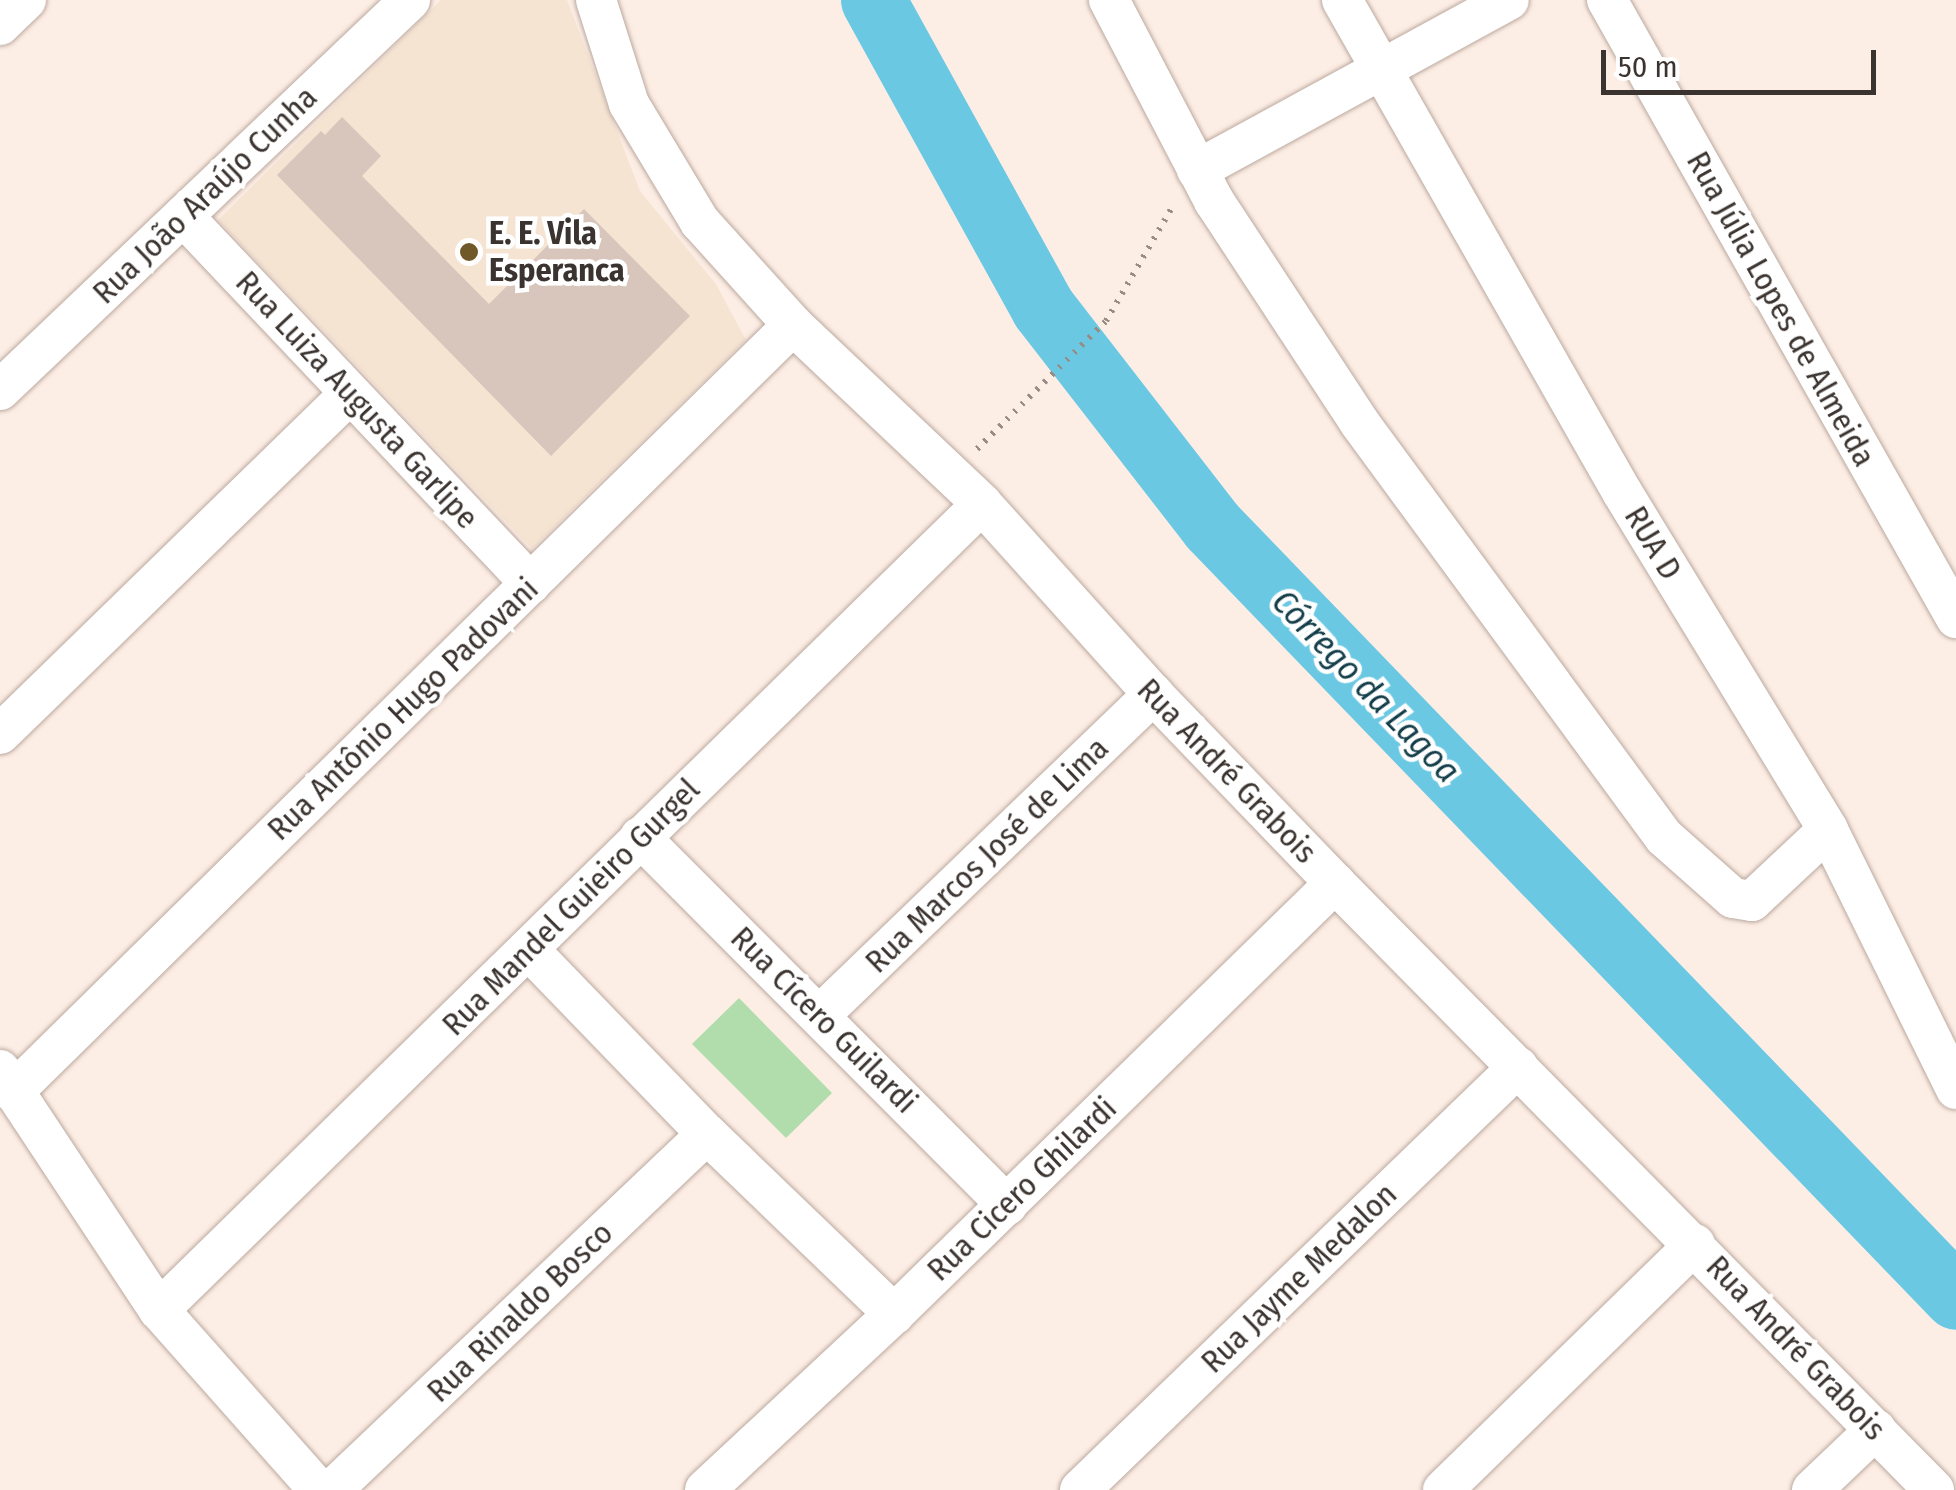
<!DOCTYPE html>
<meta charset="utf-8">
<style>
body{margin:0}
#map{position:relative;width:1956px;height:1490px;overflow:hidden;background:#fdeee5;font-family:"Fira Sans Condensed",sans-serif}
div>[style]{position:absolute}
.education>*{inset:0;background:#f6e4d3}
.green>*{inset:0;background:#b1dcab}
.river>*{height:65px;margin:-32.5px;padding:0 32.5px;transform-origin:32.5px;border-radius:32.5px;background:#6bc8e3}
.building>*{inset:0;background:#d8c5bb}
.path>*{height:6px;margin-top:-3px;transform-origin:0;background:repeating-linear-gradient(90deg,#978c86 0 2.5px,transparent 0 10.5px)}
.roads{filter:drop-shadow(0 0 2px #bba99f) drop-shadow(0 0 2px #bba99f)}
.minor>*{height:40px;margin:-20px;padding:0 20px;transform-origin:20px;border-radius:20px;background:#fff}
.dots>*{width:28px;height:28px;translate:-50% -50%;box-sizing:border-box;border:5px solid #fff;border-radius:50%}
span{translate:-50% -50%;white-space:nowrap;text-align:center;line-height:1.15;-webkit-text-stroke:9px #fff;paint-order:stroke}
.street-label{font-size:32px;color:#3a332f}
.poi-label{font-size:32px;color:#3a332f;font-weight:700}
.left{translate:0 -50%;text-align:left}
.water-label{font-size:35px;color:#123d49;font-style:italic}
.scale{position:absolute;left:1601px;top:50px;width:275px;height:45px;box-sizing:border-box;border:5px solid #3a332f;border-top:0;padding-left:12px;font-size:30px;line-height:35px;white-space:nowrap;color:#3a332f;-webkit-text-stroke:8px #fff;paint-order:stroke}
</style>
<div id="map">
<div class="education">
<div style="clip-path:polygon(441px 0,567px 0,640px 191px,716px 284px,746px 340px,532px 549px,218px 220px)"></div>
</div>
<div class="green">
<div style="clip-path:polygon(739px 998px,832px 1093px,786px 1138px,692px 1044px)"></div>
</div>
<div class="river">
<div style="left:873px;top:0;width:352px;rotate:61.1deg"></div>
<div style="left:1043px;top:308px;width:276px;rotate:52.2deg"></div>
<div style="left:1212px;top:526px;width:1071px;rotate:46.02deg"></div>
</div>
<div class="building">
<div style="clip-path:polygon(342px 117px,381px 156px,362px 176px,489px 304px,584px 209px,690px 316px,551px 456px,277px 175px,321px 131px,325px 135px)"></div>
</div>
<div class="path">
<div style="left:977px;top:449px;width:182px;rotate:-44.8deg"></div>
<div style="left:1106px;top:321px;width:135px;rotate:-59.8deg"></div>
</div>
<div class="roads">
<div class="minor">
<div style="left:596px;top:0;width:109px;rotate:72.4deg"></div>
<div style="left:629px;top:104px;width:138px;rotate:59deg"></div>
<div style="left:700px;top:222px;width:139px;rotate:47.9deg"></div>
<div style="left:793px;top:325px;width:260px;rotate:43.4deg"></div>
<div style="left:982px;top:504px;width:256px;rotate:48deg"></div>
<div style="left:1153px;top:694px;width:262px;rotate:46.1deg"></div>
<div style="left:1335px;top:883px;width:853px;rotate:45.38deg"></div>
<div style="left:1109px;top:0;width:227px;rotate:62.4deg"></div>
<div style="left:1214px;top:201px;width:264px;rotate:56.7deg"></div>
<div style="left:1359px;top:422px;width:515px;rotate:53.69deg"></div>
<div style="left:1664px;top:837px;width:92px;rotate:41.5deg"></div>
<div style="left:1733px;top:898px;width:19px;rotate:9deg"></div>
<div style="left:1752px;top:901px;width:104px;rotate:-43.1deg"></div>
<div style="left:1342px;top:0;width:566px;rotate:60.36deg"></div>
<div style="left:1622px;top:492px;width:396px;rotate:58.6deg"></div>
<div style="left:1828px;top:830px;width:289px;rotate:63.7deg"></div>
<div style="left:1607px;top:0;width:710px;rotate:60.55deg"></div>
<div style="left:0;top:25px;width:36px;rotate:-44deg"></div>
<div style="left:1197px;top:170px;width:355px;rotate:-28.6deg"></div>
<div style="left:183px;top:216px;width:506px;rotate:46.6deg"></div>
<div style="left:0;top:390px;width:566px;rotate:-43.57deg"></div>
<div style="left:0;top:734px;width:486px;rotate:-44.2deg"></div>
<div style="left:640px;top:837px;width:520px;rotate:45.08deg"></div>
<div style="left:530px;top:951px;width:255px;rotate:46deg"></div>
<div style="left:707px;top:1134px;width:260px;rotate:43.9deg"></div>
<div style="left:820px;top:1015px;width:463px;rotate:-43.9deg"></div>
<div style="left:0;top:1070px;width:288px;rotate:56.5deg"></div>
<div style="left:159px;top:1310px;width:241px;rotate:48.4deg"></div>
<div style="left:13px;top:1092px;width:1094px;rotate:-44.52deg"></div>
<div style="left:159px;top:1310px;width:1152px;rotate:-44.4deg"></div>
<div style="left:332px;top:1490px;width:517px;rotate:-43.51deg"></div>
<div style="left:705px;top:1490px;width:258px;rotate:-43deg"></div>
<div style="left:894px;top:1314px;width:617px;rotate:-44.34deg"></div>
<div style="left:1080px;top:1490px;width:609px;rotate:-44deg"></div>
<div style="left:1443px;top:1490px;width:352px;rotate:-44.3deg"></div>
<div style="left:1812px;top:1490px;width:88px;rotate:-43.6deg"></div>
</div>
</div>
<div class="dots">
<div style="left:469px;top:252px;background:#715829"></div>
</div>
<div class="street-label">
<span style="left:205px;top:195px;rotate:-44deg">Rua João Araújo Cunha</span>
<span style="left:1781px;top:309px;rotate:61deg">Rua Júlia Lopes de Almeida</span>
<span style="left:357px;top:400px;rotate:47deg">Rua Luiza Augusta Garlipe</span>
<span style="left:1653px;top:543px;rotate:59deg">RUA D</span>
<span style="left:403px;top:709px;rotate:-44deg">Rua Antônio Hugo Padovani</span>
<span style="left:1227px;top:771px;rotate:46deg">Rua André Grabois</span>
<span style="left:987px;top:855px;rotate:-44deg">Rua Marcos José de Lima</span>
<span style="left:571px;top:907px;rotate:-45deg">Rua Mandel Guieiro Gurgel</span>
<span style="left:824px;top:1020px;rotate:45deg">Rua Cícero Guilardi</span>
<span style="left:1022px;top:1189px;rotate:-44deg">Rua Cicero Ghilardi</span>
<span style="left:1299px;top:1278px;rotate:-44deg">Rua Jayme Medalon</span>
<span style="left:520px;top:1312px;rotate:-44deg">Rua Rinaldo Bosco</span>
<span style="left:1796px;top:1348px;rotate:46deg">Rua André Grabois</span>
</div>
<div class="poi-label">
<span class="left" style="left:489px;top:252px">E. E. Vila<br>Esperanca</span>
</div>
<div class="water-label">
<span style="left:1366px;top:686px;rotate:46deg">Córrego da Lagoa</span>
</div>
<div class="scale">50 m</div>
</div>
